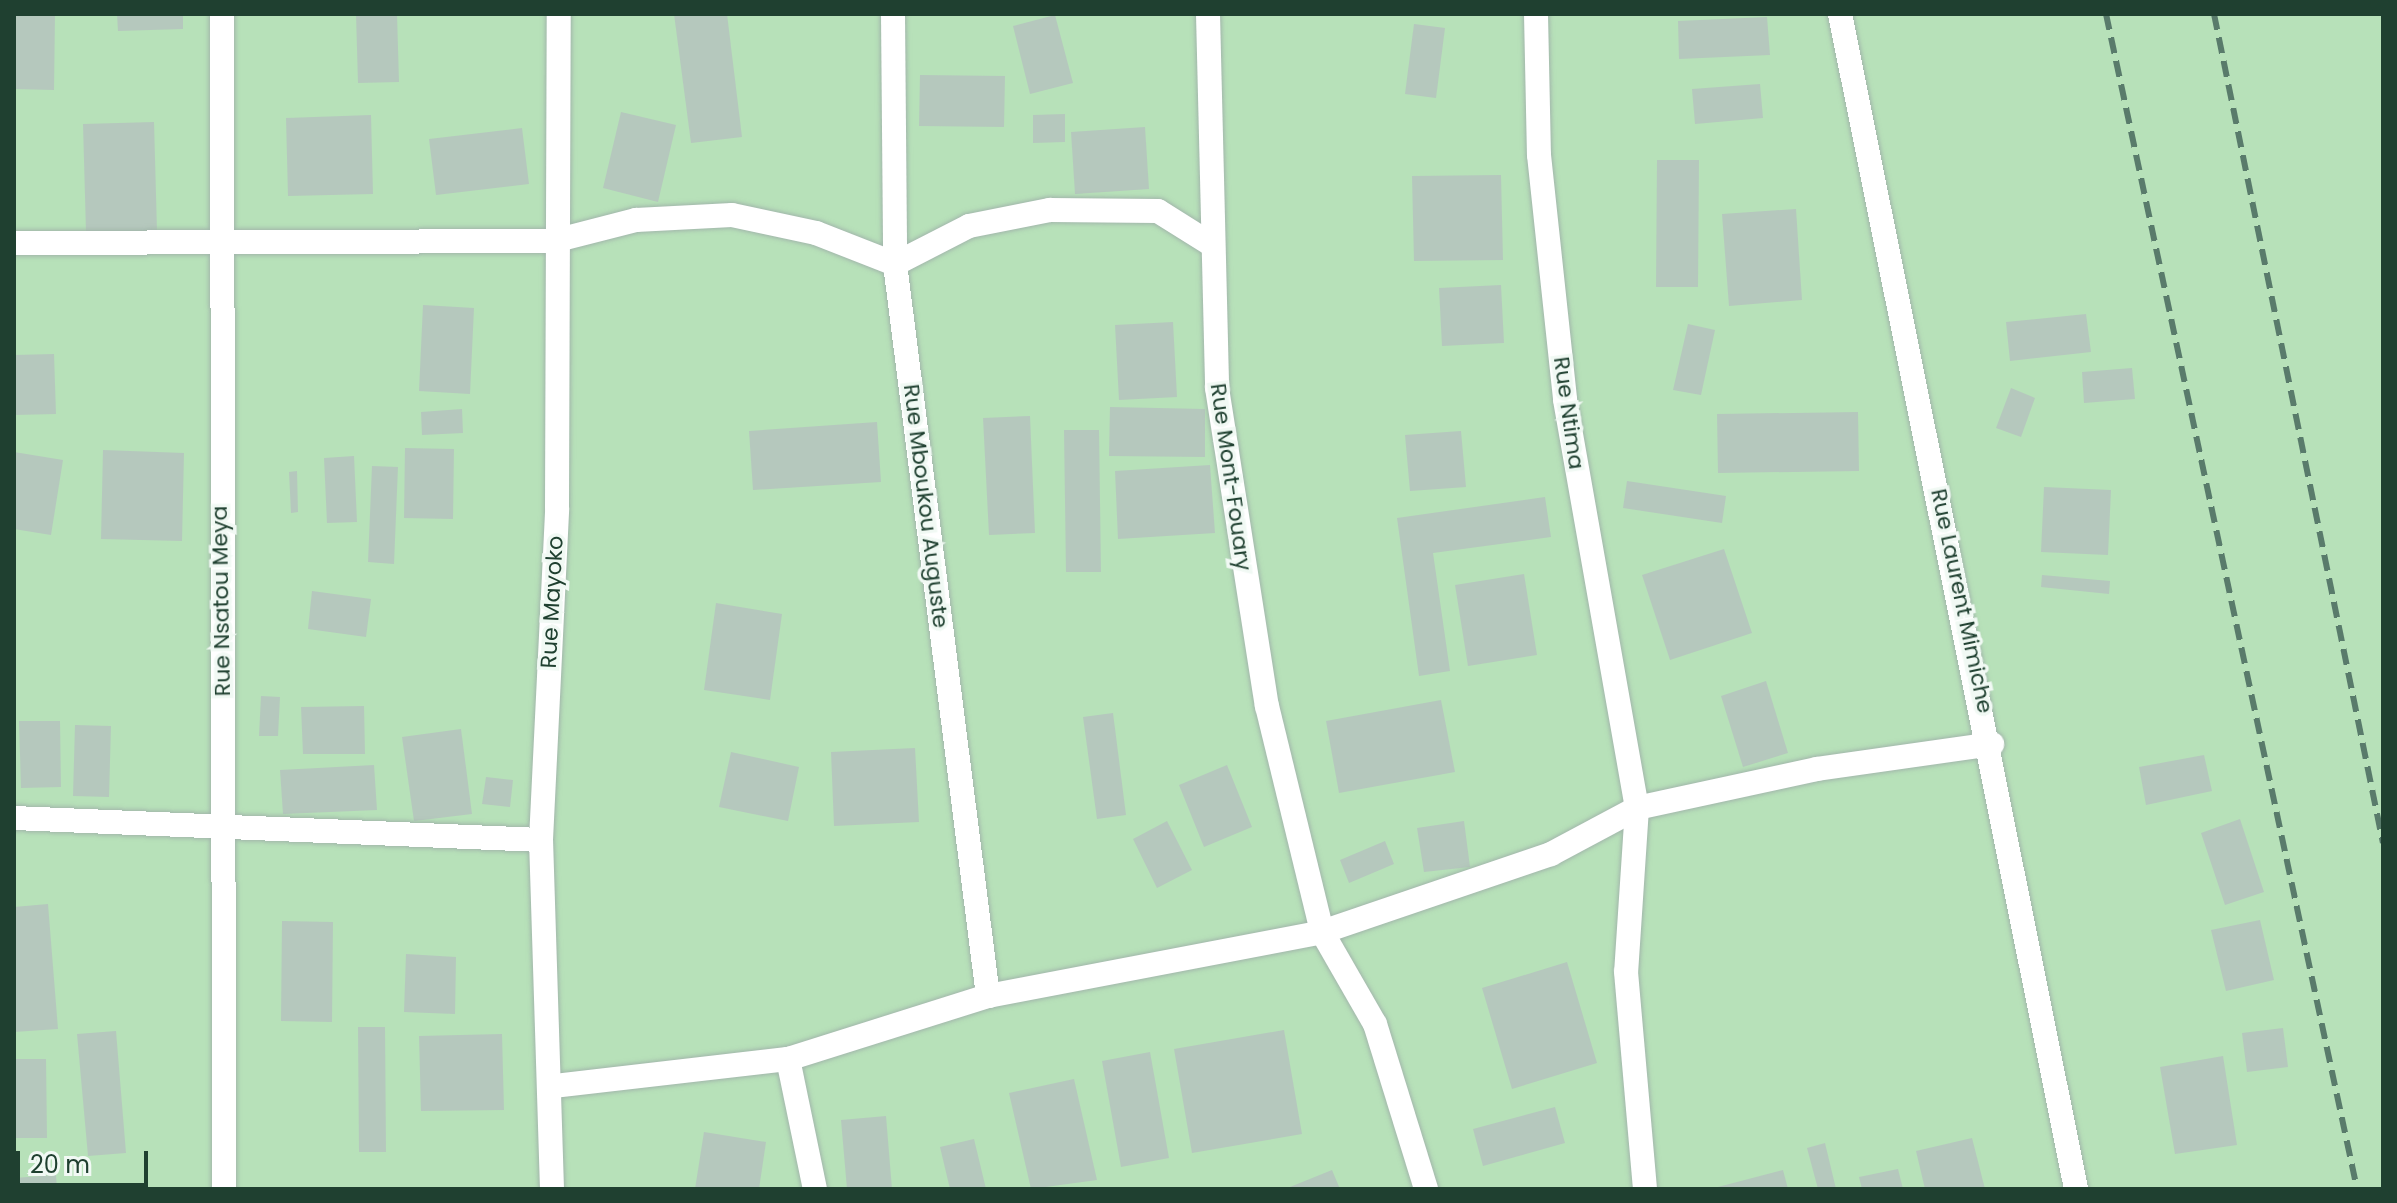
<!DOCTYPE html>
<style>
body{margin:0}
#map{position:relative;width:2397px;height:1203px;overflow:hidden;background:#e0ede5;font-family:Poppins,sans-serif}
div>[style]{position:absolute}
.green>*{inset:0;background:#b7e1b9}
.building>*{inset:0;background:#b5c8bd}
.roads{filter:drop-shadow(0 0 2px #a2b6ab) drop-shadow(0 0 2px #a2b6ab)}
.minor>*{height:24px;margin:-12px;padding:0 12px;transform-origin:12px;border-radius:12px;background:#fff}
.rail>*{height:6px;margin-top:-3px;transform-origin:0;background:repeating-linear-gradient(90deg,#597b6b 0 16px,transparent 0 24px)}
span{translate:-50% -50%;white-space:nowrap;text-align:center;line-height:1.15;-webkit-text-stroke:7px #f1f9f4;paint-order:stroke}
.street-label{font-size:22px;color:#1f4030}
.frame{position:absolute;inset:0;border:16px solid #1f4030;pointer-events:none}
.scale{position:absolute;left:16px;top:1151px;width:132px;height:36px;box-sizing:border-box;border:4px solid #1f4030;border-top:0;padding-left:10px;font-size:24px;line-height:28px;white-space:nowrap;color:#1f4030;-webkit-text-stroke:6px #f1f9f4;paint-order:stroke}
</style>
<div id="map">
<div class="green">
<div style="clip-path:polygon(14px 14px,2383px 14px,2383px 1189px,14px 1189px)"></div>
</div>
<div class="building">
<div style="clip-path:polygon(14px 14px,55px 14px,54px 90px,14px 89px)"></div>
<div style="clip-path:polygon(117px 14px,183px 14px,183px 29px,118px 31px)"></div>
<div style="clip-path:polygon(356px 14px,397px 14px,399px 82px,358px 83px)"></div>
<div style="clip-path:polygon(674px 14px,727px 14px,742px 137px,691px 143px)"></div>
<div style="clip-path:polygon(1055px 15px,1073px 83px,1030px 94px,1013px 26px)"></div>
<div style="clip-path:polygon(1767px 17px,1770px 55px,1679px 59px,1678px 21px)"></div>
<div style="clip-path:polygon(1414px 24px,1445px 28px,1436px 98px,1405px 94px)"></div>
<div style="clip-path:polygon(920px 75px,1005px 76px,1004px 127px,919px 126px)"></div>
<div style="clip-path:polygon(1760px 84px,1763px 118px,1695px 124px,1692px 89px)"></div>
<div style="clip-path:polygon(621px 112px,676px 125px,658px 202px,603px 188px)"></div>
<div style="clip-path:polygon(1065px 114px,1065px 142px,1033px 143px,1033px 115px)"></div>
<div style="clip-path:polygon(371px 115px,373px 194px,288px 196px,286px 118px)"></div>
<div style="clip-path:polygon(154px 122px,157px 231px,86px 232px,83px 124px)"></div>
<div style="clip-path:polygon(1145px 127px,1149px 189px,1075px 194px,1071px 132px)"></div>
<div style="clip-path:polygon(522px 128px,529px 184px,436px 195px,429px 139px)"></div>
<div style="clip-path:polygon(1657px 160px,1699px 160px,1698px 287px,1656px 287px)"></div>
<div style="clip-path:polygon(1501px 175px,1503px 260px,1414px 261px,1412px 176px)"></div>
<div style="clip-path:polygon(1796px 209px,1802px 300px,1729px 306px,1722px 214px)"></div>
<div style="clip-path:polygon(1501px 285px,1504px 343px,1442px 346px,1439px 288px)"></div>
<div style="clip-path:polygon(423px 305px,474px 308px,470px 394px,419px 391px)"></div>
<div style="clip-path:polygon(2086px 314px,2091px 352px,2010px 361px,2006px 322px)"></div>
<div style="clip-path:polygon(1173px 322px,1177px 397px,1119px 400px,1115px 325px)"></div>
<div style="clip-path:polygon(1688px 324px,1715px 330px,1701px 395px,1673px 390px)"></div>
<div style="clip-path:polygon(54px 354px,56px 414px,14px 415px,14px 355px)"></div>
<div style="clip-path:polygon(2132px 368px,2135px 399px,2084px 403px,2082px 372px)"></div>
<div style="clip-path:polygon(2011px 388px,2035px 398px,2021px 437px,1996px 428px)"></div>
<div style="clip-path:polygon(1110px 407px,1205px 409px,1205px 457px,1109px 456px)"></div>
<div style="clip-path:polygon(462px 409px,463px 433px,422px 435px,421px 412px)"></div>
<div style="clip-path:polygon(1858px 412px,1859px 471px,1718px 473px,1717px 414px)"></div>
<div style="clip-path:polygon(1030px 416px,1035px 533px,989px 535px,983px 418px)"></div>
<div style="clip-path:polygon(877px 422px,881px 482px,753px 490px,749px 431px)"></div>
<div style="clip-path:polygon(1064px 430px,1099px 430px,1101px 572px,1066px 572px)"></div>
<div style="clip-path:polygon(1461px 431px,1466px 487px,1410px 491px,1405px 435px)"></div>
<div style="clip-path:polygon(405px 448px,454px 449px,453px 519px,404px 518px)"></div>
<div style="clip-path:polygon(103px 450px,184px 453px,182px 541px,101px 539px)"></div>
<div style="clip-path:polygon(14px 452px,63px 460px,51px 535px,14px 529px)"></div>
<div style="clip-path:polygon(354px 456px,357px 522px,327px 523px,324px 458px)"></div>
<div style="clip-path:polygon(1210px 465px,1215px 533px,1118px 539px,1115px 471px)"></div>
<div style="clip-path:polygon(372px 466px,398px 467px,394px 564px,368px 562px)"></div>
<div style="clip-path:polygon(297px 471px,298px 512px,291px 513px,289px 472px)"></div>
<div style="clip-path:polygon(1627px 481px,1726px 496px,1722px 523px,1623px 508px)"></div>
<div style="clip-path:polygon(2044px 487px,2111px 490px,2108px 555px,2041px 552px)"></div>
<div style="clip-path:polygon(1545px 497px,1551px 537px,1433px 553px,1450px 671px,1419px 676px,1397px 518px)"></div>
<div style="clip-path:polygon(1724px 549px,1752px 633px,1670px 660px,1642px 575px)"></div>
<div style="clip-path:polygon(1524px 574px,1537px 655px,1468px 666px,1455px 585px)"></div>
<div style="clip-path:polygon(2042px 575px,2110px 581px,2109px 594px,2041px 587px)"></div>
<div style="clip-path:polygon(312px 591px,371px 599px,366px 637px,308px 629px)"></div>
<div style="clip-path:polygon(716px 603px,782px 614px,770px 700px,704px 690px)"></div>
<div style="clip-path:polygon(1766px 681px,1788px 753px,1743px 767px,1721px 696px)"></div>
<div style="clip-path:polygon(261px 696px,280px 697px,278px 736px,259px 736px)"></div>
<div style="clip-path:polygon(1441px 700px,1455px 772px,1339px 793px,1326px 721px)"></div>
<div style="clip-path:polygon(364px 706px,365px 754px,303px 754px,301px 707px)"></div>
<div style="clip-path:polygon(1113px 713px,1126px 815px,1097px 819px,1083px 717px)"></div>
<div style="clip-path:polygon(19px 721px,60px 721px,61px 787px,21px 788px)"></div>
<div style="clip-path:polygon(75px 725px,111px 726px,109px 797px,73px 796px)"></div>
<div style="clip-path:polygon(461px 729px,472px 814px,414px 821px,402px 737px)"></div>
<div style="clip-path:polygon(915px 748px,919px 822px,834px 826px,831px 752px)"></div>
<div style="clip-path:polygon(731px 752px,799px 767px,788px 821px,719px 807px)"></div>
<div style="clip-path:polygon(2204px 755px,2212px 791px,2146px 805px,2139px 767px)"></div>
<div style="clip-path:polygon(374px 765px,377px 810px,283px 814px,280px 770px)"></div>
<div style="clip-path:polygon(1227px 765px,1252px 827px,1204px 847px,1179px 785px)"></div>
<div style="clip-path:polygon(486px 777px,513px 780px,510px 807px,482px 804px)"></div>
<div style="clip-path:polygon(2240px 819px,2264px 892px,2225px 905px,2201px 833px)"></div>
<div style="clip-path:polygon(1167px 821px,1192px 870px,1157px 888px,1133px 839px)"></div>
<div style="clip-path:polygon(1464px 821px,1470px 867px,1424px 872px,1417px 828px)"></div>
<div style="clip-path:polygon(1385px 841px,1394px 864px,1349px 883px,1340px 860px)"></div>
<div style="clip-path:polygon(48px 904px,58px 1029px,14px 1032px,14px 907px)"></div>
<div style="clip-path:polygon(2260px 920px,2274px 980px,2226px 991px,2211px 930px)"></div>
<div style="clip-path:polygon(282px 921px,333px 922px,332px 1022px,281px 1021px)"></div>
<div style="clip-path:polygon(406px 954px,456px 957px,455px 1014px,404px 1012px)"></div>
<div style="clip-path:polygon(1567px 962px,1597px 1063px,1512px 1089px,1482px 988px)"></div>
<div style="clip-path:polygon(358px 1027px,385px 1027px,386px 1152px,359px 1152px)"></div>
<div style="clip-path:polygon(2283px 1028px,2288px 1067px,2247px 1072px,2242px 1033px)"></div>
<div style="clip-path:polygon(1284px 1030px,1302px 1134px,1192px 1153px,1174px 1049px)"></div>
<div style="clip-path:polygon(116px 1031px,126px 1153px,88px 1156px,77px 1034px)"></div>
<div style="clip-path:polygon(502px 1034px,504px 1110px,421px 1111px,419px 1036px)"></div>
<div style="clip-path:polygon(1150px 1052px,1169px 1158px,1121px 1167px,1102px 1061px)"></div>
<div style="clip-path:polygon(2223px 1056px,2237px 1145px,2175px 1154px,2160px 1067px)"></div>
<div style="clip-path:polygon(14px 1059px,46px 1059px,47px 1138px,14px 1138px)"></div>
<div style="clip-path:polygon(1074px 1079px,1097px 1180px,1031px 1189px,1009px 1093px)"></div>
<div style="clip-path:polygon(1555px 1107px,1565px 1143px,1483px 1166px,1473px 1129px)"></div>
<div style="clip-path:polygon(886px 1116px,892px 1189px,847px 1189px,841px 1120px)"></div>
<div style="clip-path:polygon(704px 1132px,766px 1142px,759px 1189px,695px 1189px)"></div>
<div style="clip-path:polygon(1972px 1138px,1985px 1189px,1925px 1189px,1916px 1151px)"></div>
<div style="clip-path:polygon(974px 1139px,986px 1189px,950px 1189px,940px 1147px)"></div>
<div style="clip-path:polygon(1825px 1143px,1836px 1189px,1818px 1189px,1807px 1148px)"></div>
<div style="clip-path:polygon(1898px 1169px,1903px 1189px,1862px 1189px,1859px 1177px)"></div>
<div style="clip-path:polygon(1332px 1170px,1340px 1189px,1285px 1189px)"></div>
<div style="clip-path:polygon(1783px 1170px,1788px 1189px,1714px 1189px,1714px 1188px)"></div>
<div style="clip-path:polygon(56px 1175px,57px 1189px,14px 1189px,14px 1178px)"></div>
</div>
<div class="roads">
<div class="minor">
<div style="left:222px;top:14px;width:1175px;rotate:89.9deg"></div>
<div style="left:893px;top:14px;width:250px;rotate:89.5deg"></div>
<div style="left:895px;top:264px;width:738px;rotate:82.76deg"></div>
<div style="left:1208px;top:14px;width:374px;rotate:88.6deg"></div>
<div style="left:1217px;top:388px;width:322px;rotate:81.1deg"></div>
<div style="left:1267px;top:706px;width:233px;rotate:76.3deg"></div>
<div style="left:1322px;top:932px;width:106px;rotate:60.1deg"></div>
<div style="left:1375px;top:1024px;width:173px;rotate:72.8deg"></div>
<div style="left:1536px;top:14px;width:141px;rotate:88.8deg"></div>
<div style="left:1539px;top:155px;width:246px;rotate:83.9deg"></div>
<div style="left:1565px;top:400px;width:414px;rotate:80deg"></div>
<div style="left:1637px;top:808px;width:164px;rotate:93.8deg"></div>
<div style="left:1626px;top:972px;width:218px;rotate:85deg"></div>
<div style="left:1840px;top:14px;width:1198px;rotate:78.64deg"></div>
<div style="left:14px;top:243px;width:540px;rotate:-0.21deg"></div>
<div style="left:554px;top:241px;width:85px;rotate:-14.4deg"></div>
<div style="left:636px;top:220px;width:96px;rotate:-3deg"></div>
<div style="left:732px;top:215px;width:86px;rotate:12.1deg"></div>
<div style="left:816px;top:233px;width:85px;rotate:21.4deg"></div>
<div style="left:895px;top:264px;width:83px;rotate:-27.2deg"></div>
<div style="left:969px;top:226px;width:83px;rotate:-11.2deg"></div>
<div style="left:1050px;top:210px;width:108px;rotate:0.5deg"></div>
<div style="left:1158px;top:211px;width:60px;rotate:32.1deg"></div>
<div style="left:14px;top:818px;width:527px;rotate:2.39deg"></div>
<div style="left:788px;top:1059px;width:133px;rotate:78.3deg"></div>
<div style="left:554px;top:1086px;width:236px;rotate:-6.6deg"></div>
<div style="left:788px;top:1059px;width:210px;rotate:-17.5deg"></div>
<div style="left:988px;top:996px;width:340px;rotate:-10.8deg"></div>
<div style="left:1322px;top:932px;width:242px;rotate:-18.8deg"></div>
<div style="left:1551px;top:854px;width:98px;rotate:-28.1deg"></div>
<div style="left:1637px;top:808px;width:184px;rotate:-12.2deg"></div>
<div style="left:1817px;top:769px;width:177px;rotate:-8.1deg"></div>
<div style="left:552px;top:1189px;width:349px;rotate:-91.8deg"></div>
<div style="left:541px;top:840px;width:332px;rotate:-87.2deg"></div>
<div style="left:557px;top:508px;width:494px;rotate:-89.8deg"></div>
</div>
</div>
<div class="rail">
<div style="left:2106px;top:14px;width:1202px;rotate:77.94deg"></div>
<div style="left:2214px;top:14px;width:846px;rotate:78.48deg"></div>
</div>
<div class="street-label">
<span style="left:1569px;top:413px;rotate:82deg">Rue Ntima</span>
<span style="left:1231px;top:477px;rotate:82deg">Rue Mont-Fouary</span>
<span style="left:926px;top:506px;rotate:83deg">Rue Mboukou Auguste</span>
<span style="left:221px;top:601px;rotate:-91deg">Rue Nsatou Meya</span>
<span style="left:1962px;top:601px;rotate:78deg">Rue Laurent Mimiche</span>
<span style="left:552px;top:602px;rotate:-87deg">Rue Mayoko</span>
</div>
<div class="frame"></div>
<div class="scale">20 m</div>
</div>
